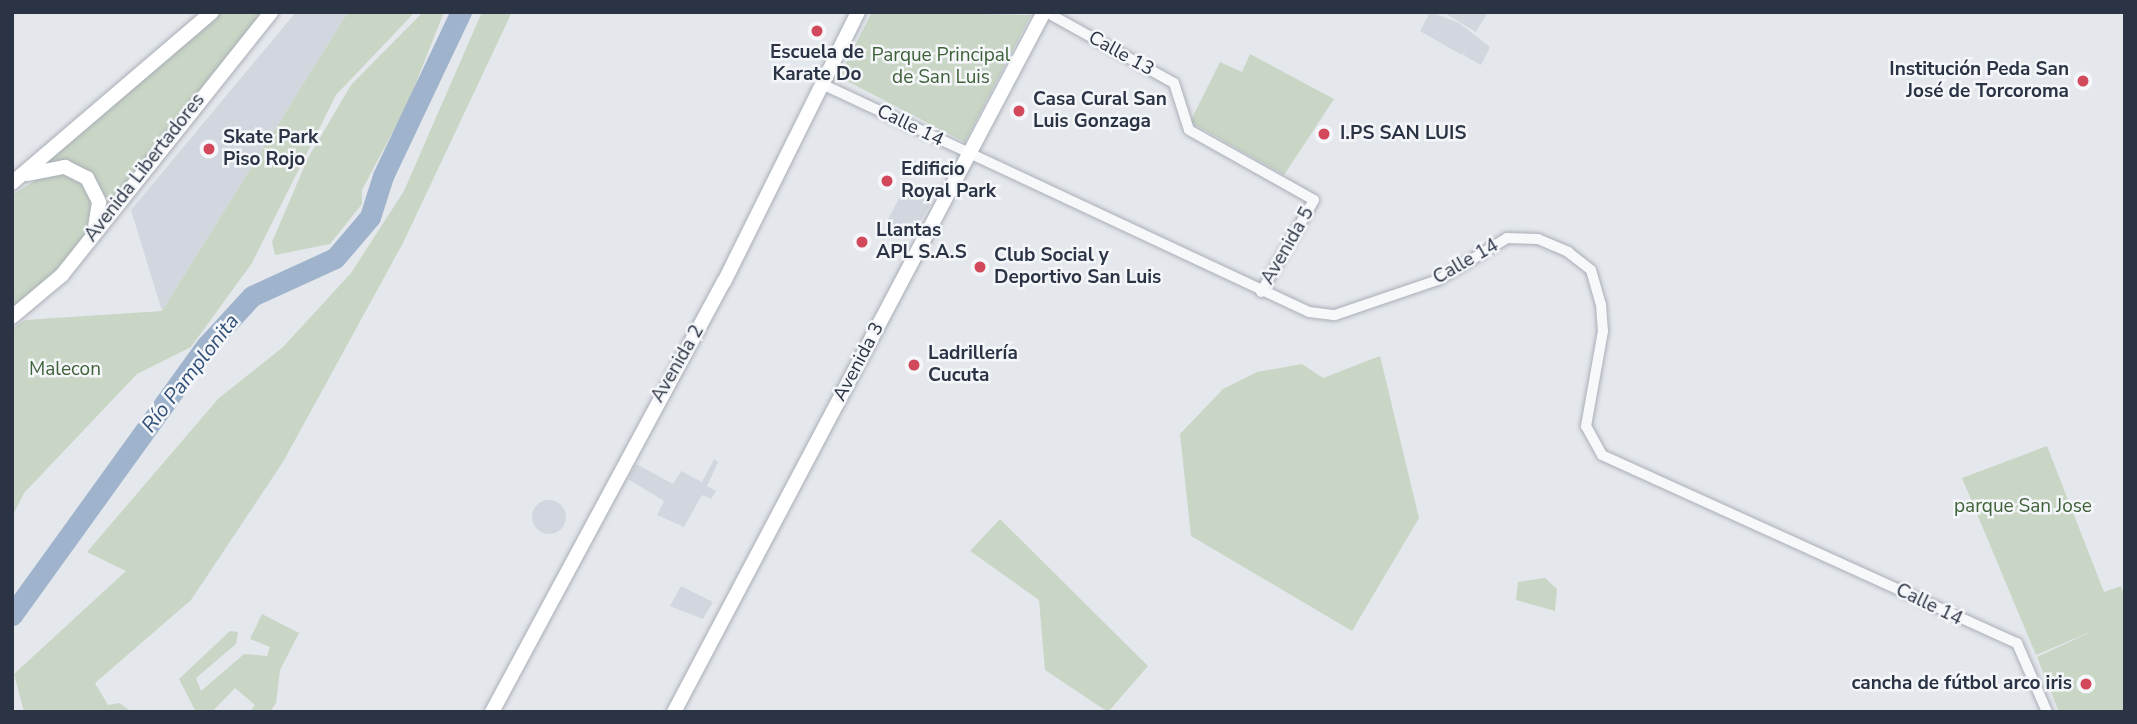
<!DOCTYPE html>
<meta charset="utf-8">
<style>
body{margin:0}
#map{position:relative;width:2137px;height:724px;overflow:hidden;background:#e4e7ec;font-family:"Nunito Sans",sans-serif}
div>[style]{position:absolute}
.built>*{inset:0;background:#d2d6de}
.round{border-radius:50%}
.green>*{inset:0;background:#c9d6c5}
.river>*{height:21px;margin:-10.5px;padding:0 10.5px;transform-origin:10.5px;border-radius:10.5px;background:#9fb4cc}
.roads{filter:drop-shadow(0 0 2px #a9aeb7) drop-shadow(0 0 2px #a9aeb7)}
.minor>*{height:10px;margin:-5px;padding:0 5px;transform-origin:5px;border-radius:5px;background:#f7f8fa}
.major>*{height:14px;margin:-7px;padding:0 7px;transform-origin:7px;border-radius:7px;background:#fff}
.dots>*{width:19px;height:19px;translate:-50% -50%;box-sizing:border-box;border:4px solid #f4f6f9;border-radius:50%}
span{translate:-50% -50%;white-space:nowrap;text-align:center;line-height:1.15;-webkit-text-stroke:5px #f4f6f9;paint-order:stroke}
.poi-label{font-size:19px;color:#2b3445;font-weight:700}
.right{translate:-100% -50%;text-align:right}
.left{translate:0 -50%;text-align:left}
.street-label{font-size:19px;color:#2b3445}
.park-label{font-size:19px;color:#3f6138}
.water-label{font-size:21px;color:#34527a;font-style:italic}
.frame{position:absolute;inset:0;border:14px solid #2b3445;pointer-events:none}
</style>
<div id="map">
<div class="built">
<div style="clip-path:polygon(296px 12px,348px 12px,162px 311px,131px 210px)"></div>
<div style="clip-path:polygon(1430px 12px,1459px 23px,1490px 47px,1481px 65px,1463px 55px,1467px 48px,1462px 55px,1420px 31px)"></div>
<div style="clip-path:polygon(1443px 12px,1488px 12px,1476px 32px)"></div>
<div style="clip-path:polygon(904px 189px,931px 203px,911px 237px,886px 223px)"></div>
<div style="clip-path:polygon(714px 459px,718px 462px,707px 486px,716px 491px,711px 499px,702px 495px,684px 527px,657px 515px,664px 501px,628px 479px,636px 464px,673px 484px,681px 471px,702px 482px)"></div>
<div class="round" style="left:532px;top:500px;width:34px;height:34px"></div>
<div style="clip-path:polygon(681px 586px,713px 602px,703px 619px,670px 606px)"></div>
</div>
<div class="green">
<div style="clip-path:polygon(218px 12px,267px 12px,102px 214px,76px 165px,45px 163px)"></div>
<div style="clip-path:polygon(348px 12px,415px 12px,336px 95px,252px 263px,191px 347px,137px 374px,24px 493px,12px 517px,12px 329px,25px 320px,162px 311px)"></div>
<div style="clip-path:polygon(423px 12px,444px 12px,408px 103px,362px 190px,362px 204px,330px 244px,275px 255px,272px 242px,308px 158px,351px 85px)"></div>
<div style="clip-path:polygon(482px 12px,512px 12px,403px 243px,283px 462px,191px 600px,95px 683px,108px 705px,119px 703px,132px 712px,24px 712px,14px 674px,126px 571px,87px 552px,218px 399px,283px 347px,351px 273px,404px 191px)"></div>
<div style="clip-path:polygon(872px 12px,1031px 15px,965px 142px,839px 77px)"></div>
<div style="clip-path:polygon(1250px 54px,1334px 99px,1284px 175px,1190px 122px,1220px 62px,1242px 72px)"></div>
<div style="clip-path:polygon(54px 169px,83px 180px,95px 201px,91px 227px,67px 261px,12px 311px,12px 195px)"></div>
<div style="clip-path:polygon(1380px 356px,1419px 518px,1352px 631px,1191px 536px,1180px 434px,1223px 389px,1257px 372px,1302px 364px,1323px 378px)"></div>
<div style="clip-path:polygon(2047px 446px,2104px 592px,2121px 586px,2125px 597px,2125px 712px,2059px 712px,2037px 657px,2097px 629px,2036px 655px,1962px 478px)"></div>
<div style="clip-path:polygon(1000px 519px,1148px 666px,1108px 712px,1045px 670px,1039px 600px,970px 551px)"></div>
<div style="clip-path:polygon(1545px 578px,1557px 589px,1555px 611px,1516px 600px,1518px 582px)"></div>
<div style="clip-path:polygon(262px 614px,299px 633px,280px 670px,276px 703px,270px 712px,250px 712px,255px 705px,235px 688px,212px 712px,196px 712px,179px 679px,230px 631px,238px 632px,236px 644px,196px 678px,201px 691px,244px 654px,267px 656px,270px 647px,250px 639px)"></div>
</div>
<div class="river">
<div style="left:12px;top:615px;width:332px;rotate:-54.2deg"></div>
<div style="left:206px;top:346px;width:68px;rotate:-47.4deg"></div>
<div style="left:252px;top:296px;width:91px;rotate:-24.6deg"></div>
<div style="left:335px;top:258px;width:54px;rotate:-49.5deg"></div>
<div style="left:370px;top:217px;width:43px;rotate:-72.4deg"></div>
<div style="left:383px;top:176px;width:182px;rotate:-64.6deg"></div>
</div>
<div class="roads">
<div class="minor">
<div style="left:1046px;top:12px;width:146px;rotate:29deg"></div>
<div style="left:1174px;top:83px;width:49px;rotate:72.3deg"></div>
<div style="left:1189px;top:130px;width:143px;rotate:29.2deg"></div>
<div style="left:1314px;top:200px;width:106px;rotate:119.9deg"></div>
<div style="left:824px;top:85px;width:535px;rotate:25.08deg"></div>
<div style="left:1309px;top:312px;width:26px;rotate:7deg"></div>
<div style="left:1335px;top:315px;width:109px;rotate:-18.8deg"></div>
<div style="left:1438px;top:280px;width:81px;rotate:-31.3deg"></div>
<div style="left:1507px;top:238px;width:31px;rotate:2deg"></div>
<div style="left:1538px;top:239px;width:33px;rotate:23deg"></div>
<div style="left:1568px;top:252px;width:29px;rotate:38deg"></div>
<div style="left:1591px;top:270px;width:35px;rotate:74deg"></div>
<div style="left:1601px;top:304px;width:27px;rotate:86deg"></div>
<div style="left:1603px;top:331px;width:97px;rotate:100.1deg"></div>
<div style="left:1586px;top:426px;width:33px;rotate:61deg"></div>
<div style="left:1602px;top:455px;width:456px;rotate:24.4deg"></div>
<div style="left:2017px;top:643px;width:75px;rotate:66.5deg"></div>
</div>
<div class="major">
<div style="left:28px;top:174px;width:38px;rotate:-11deg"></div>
<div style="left:65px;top:167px;width:25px;rotate:27deg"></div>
<div style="left:87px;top:178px;width:27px;rotate:63deg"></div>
<div style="left:99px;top:202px;width:24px;rotate:99deg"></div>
<div style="left:12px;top:183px;width:263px;rotate:-40.5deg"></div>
<div style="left:12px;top:317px;width:65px;rotate:-40deg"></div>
<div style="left:62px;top:275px;width:336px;rotate:-51.5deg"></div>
<div style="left:492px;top:712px;width:489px;rotate:-61.7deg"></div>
<div style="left:724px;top:282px;width:301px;rotate:-63.6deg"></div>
<div style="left:674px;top:712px;width:792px;rotate:-62.14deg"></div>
</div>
</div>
<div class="dots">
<div style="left:817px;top:31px;background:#d1495b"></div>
<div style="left:2083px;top:81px;background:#d1495b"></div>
<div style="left:1019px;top:111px;background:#d1495b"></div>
<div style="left:1324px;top:134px;background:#d1495b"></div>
<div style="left:209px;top:149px;background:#d1495b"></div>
<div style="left:887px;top:181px;background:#d1495b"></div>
<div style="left:862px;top:242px;background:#d1495b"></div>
<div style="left:980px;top:267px;background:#d1495b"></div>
<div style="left:914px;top:365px;background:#d1495b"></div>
<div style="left:2086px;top:684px;background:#d1495b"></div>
</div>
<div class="poi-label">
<span style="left:817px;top:64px">Escuela de<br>Karate Do</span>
<span class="right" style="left:2069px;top:81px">Institución Peda San<br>José de Torcoroma</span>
<span class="left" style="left:1033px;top:111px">Casa Cural San<br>Luis Gonzaga</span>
<span class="left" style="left:1340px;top:134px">I.PS SAN LUIS</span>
<span class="left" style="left:223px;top:149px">Skate Park<br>Piso Rojo</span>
<span class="left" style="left:901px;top:181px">Edificio<br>Royal Park</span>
<span class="left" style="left:876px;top:242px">Llantas<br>APL S.A.S</span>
<span class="left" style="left:994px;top:267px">Club Social y<br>Deportivo San Luis</span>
<span class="left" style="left:928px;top:365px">Ladrillería<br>Cucuta</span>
<span class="right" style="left:2072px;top:684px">cancha de fútbol arco iris</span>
</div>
<div class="street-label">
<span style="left:1121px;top:54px;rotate:29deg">Calle 13</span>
<span style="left:910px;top:126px;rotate:26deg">Calle 14</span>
<span style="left:145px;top:168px;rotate:-52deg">Avenida Libertadores</span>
<span style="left:1288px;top:246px;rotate:-60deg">Avenida 5</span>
<span style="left:1466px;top:262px;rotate:-30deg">Calle 14</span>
<span style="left:859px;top:362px;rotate:-62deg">Avenida 3</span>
<span style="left:678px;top:364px;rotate:-60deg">Avenida 2</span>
<span style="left:1929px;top:605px;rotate:26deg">Calle 14</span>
</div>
<div class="park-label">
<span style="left:941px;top:67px">Parque Principal<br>de San Luis</span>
<span style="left:65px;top:370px">Malecon</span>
<span style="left:2023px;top:507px">parque San Jose</span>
</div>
<div class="water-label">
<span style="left:190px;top:373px;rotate:-52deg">Río Pamplonita</span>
</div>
<div class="frame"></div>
</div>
